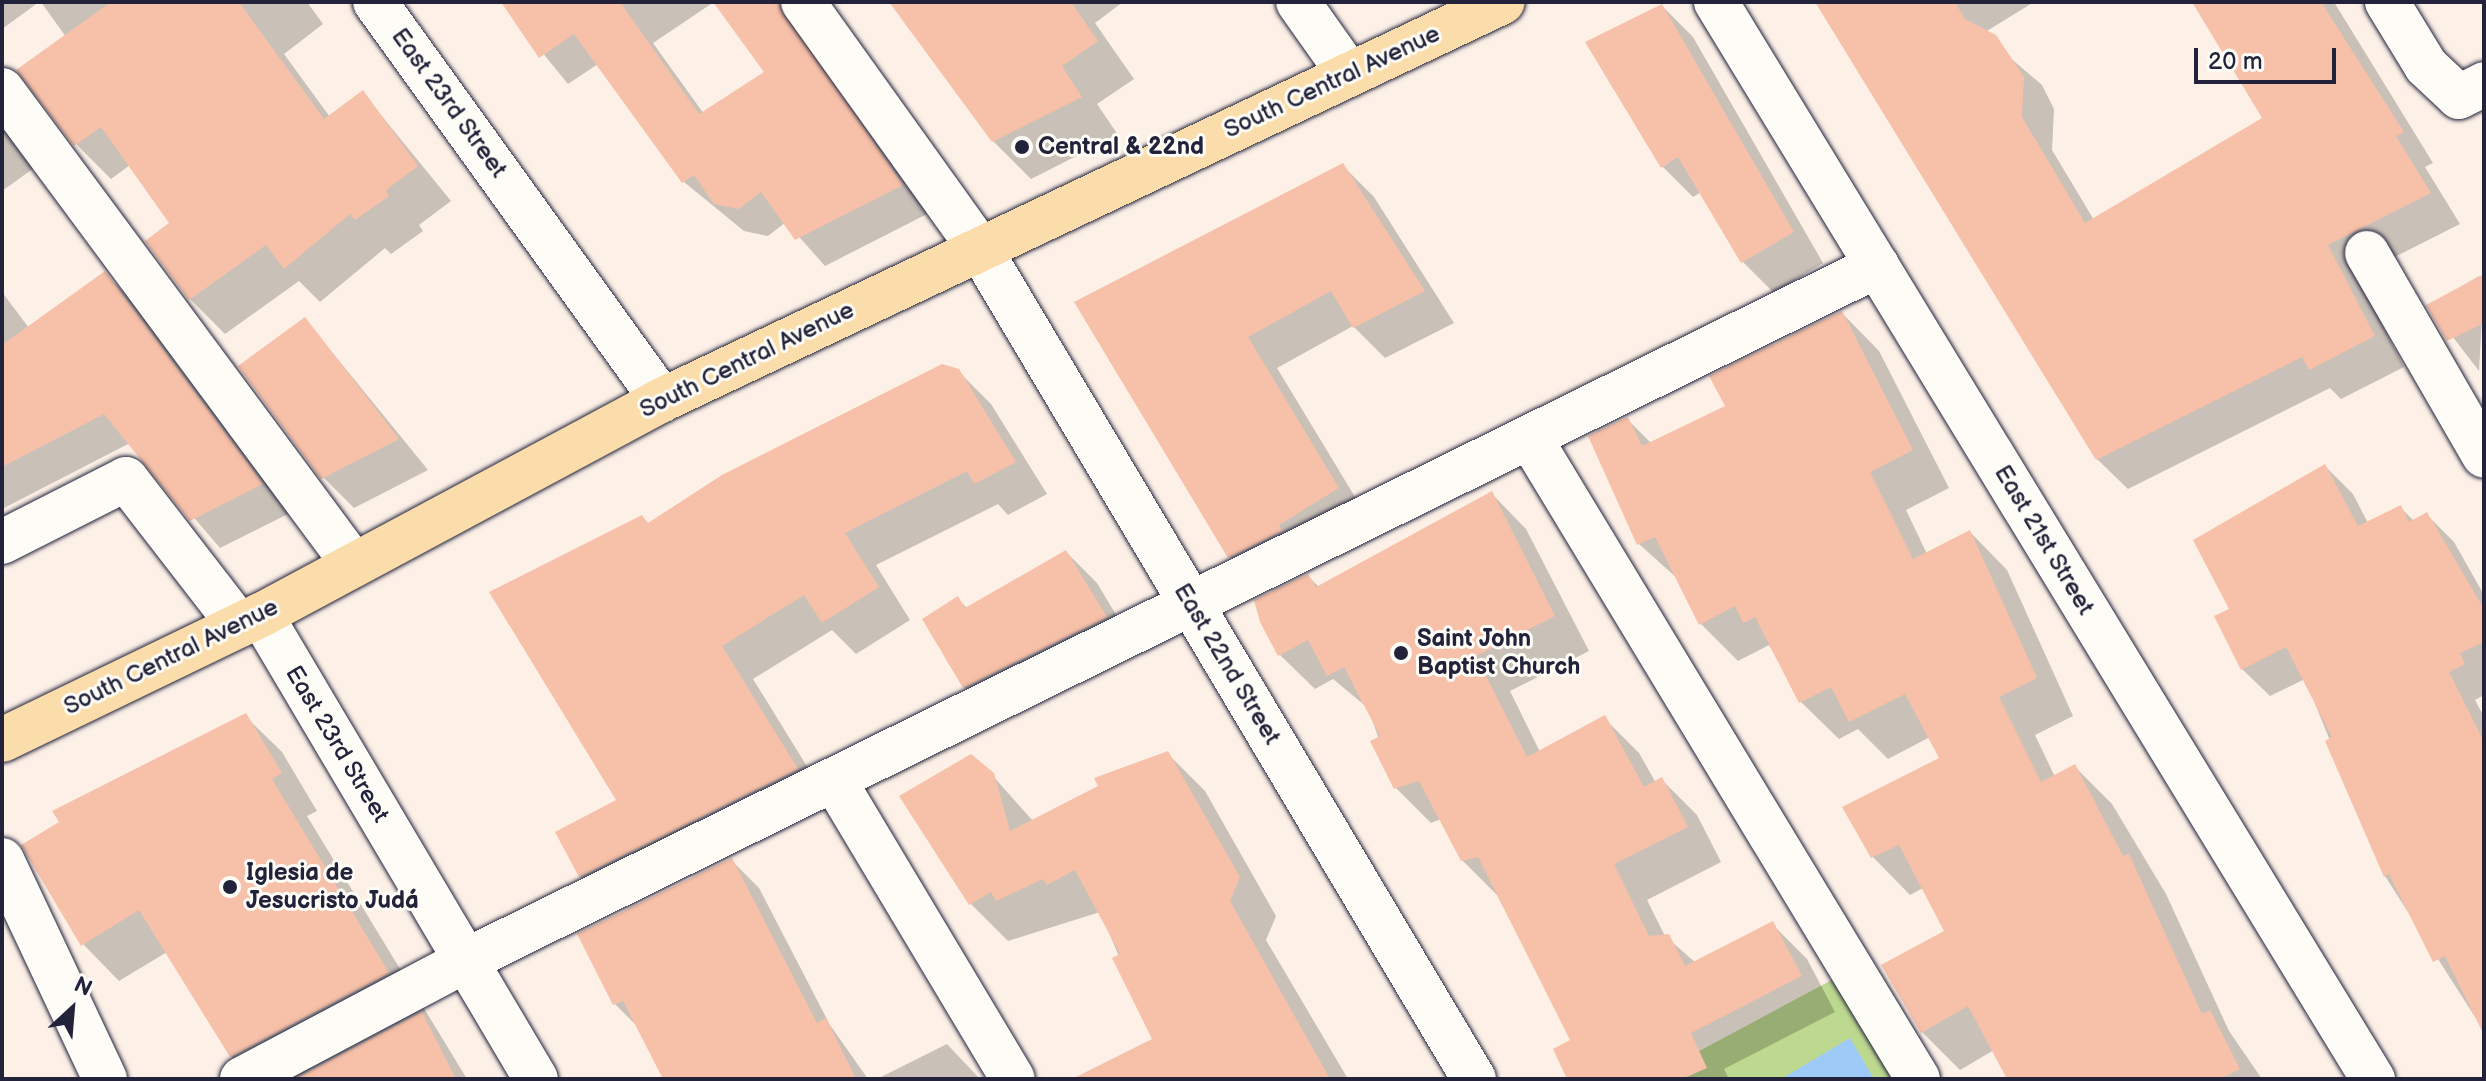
<!DOCTYPE html>
<meta charset="utf-8">
<style>
body{margin:0}
#map{position:relative;width:2486px;height:1081px;overflow:hidden;background:#fcf0e7;font-family:"Balsamiq Sans",sans-serif}
div>[style]{position:absolute}
.green>*{inset:0;background:#bdd990}
.water>*{inset:0;background:#9ecaf8}
.shadow>*{inset:0;background:#0003}
.building>*{inset:0;background:#f7c1a9}
.roads{filter:drop-shadow(0 0 2px #22223b) drop-shadow(0 0 2px #22223b)}
.minor>*{height:44px;margin:-22px;padding:0 22px;transform-origin:22px;border-radius:22px;background:#fdfcf7}
.major>*{height:44px;margin:-22px;padding:0 22px;transform-origin:22px;border-radius:22px;background:#fbddab}
.dots>*{width:22px;height:22px;translate:-50% -50%;box-sizing:border-box;border:4px solid #fdfcf7;border-radius:50%}
span{translate:-50% -50%;white-space:nowrap;text-align:center;line-height:1.15;-webkit-text-stroke:6px #fdfcf7;paint-order:stroke}
.street-label{font-size:24px;color:#22223b}
.poi-label{font-size:24px;color:#22223b;font-weight:700}
.left{translate:0 -50%;text-align:left}
.frame{position:absolute;inset:0;border:4px solid #22223b;pointer-events:none}
.north{position:absolute;left:32px;top:969px;width:80px;height:80px;-webkit-text-stroke:6px #fdfcf7;paint-order:stroke;rotate:26deg;font-size:22px;font-weight:700;line-height:32px;text-align:center;color:#22223b}
.north::after{content:'';display:block;margin:auto;width:28px;height:36px;background:#22223b;clip-path:polygon(50% 0,100% 100%,50% 72%,0 100%)}
.scale{position:absolute;left:2194px;top:48px;width:142px;height:36px;box-sizing:border-box;border:4px solid #22223b;border-top:0;padding-left:10px;font-size:24px;line-height:28px;white-space:nowrap;color:#22223b;-webkit-text-stroke:6px #fdfcf7;paint-order:stroke}
</style>
<div id="map">
<div class="green">
<div style="clip-path:polygon(1843px 974px,1905px 1079px,1647px 1079px)"></div>
</div>
<div class="water">
<div style="clip-path:polygon(1850px 1038px,1874px 1079px,1781px 1079px)"></div>
</div>
<div class="shadow">
<div style="clip-path:polygon(2px 2px,39px 2px,2px 29px)"></div>
<div style="clip-path:polygon(41px 2px,307px 2px,323px 24px,284px 54px,330px 117px,363px 93px,451px 201px,419px 225px,423px 231px,391px 254px,385px 248px,320px 302px,299px 281px,225px 334px,190px 299px,172px 224px,130px 165px,111px 179px,76px 144px,66px 37px)"></div>
<div style="clip-path:polygon(501px 2px,714px 2px,653px 43px,704px 114px,767px 72px,715px 2px,773px 2px,929px 213px,825px 266px,786px 222px,768px 236px,744px 231px,684px 182px,598px 64px,568px 84px)"></div>
<div style="clip-path:polygon(919px 2px,1123px 2px,1095px 23px,1134px 79px,1097px 104px,1118px 135px,1031px 179px,993px 141px)"></div>
<div style="clip-path:polygon(1818px 2px,2034px 2px,1982px 34px,2042px 85px,2054px 109px,2052px 150px,2094px 220px,2264px 119px,2194px 2px,2334px 2px,2433px 163px,2425px 167px,2460px 224px,2357px 276px,2404px 367px,2341px 399px,2330px 388px,2128px 489px,2097px 459px)"></div>
<div style="clip-path:polygon(1662px 6px,1693px 37px,1823px 263px,1774px 293px,1743px 262px,1701px 192px,1693px 197px,1662px 166px)"></div>
<div style="clip-path:polygon(2px 105px,34px 168px,2px 191px)"></div>
<div style="clip-path:polygon(1343px 166px,1374px 197px,1454px 323px,1385px 358px,1353px 326px,1277px 368px,1369px 520px,1260px 587px,1229px 556px,1077px 303px)"></div>
<div style="clip-path:polygon(104px 273px,133px 301px,290px 513px,220px 548px,130px 443px,2px 509px,2px 292px,29px 328px)"></div>
<div style="clip-path:polygon(2479px 276px,2484px 282px,2479px 371px,2429px 306px)"></div>
<div style="clip-path:polygon(1842px 313px,1879px 351px,1949px 488px,1906px 510px,1927px 554px,1970px 532px,2007px 570px,2073px 716px,2035px 735px,2055px 777px,2075px 767px,2112px 804px,2166px 894px,2229px 1031px,2262px 1079px,2009px 1079px,1994px 1050px,1960px 1070px,1922px 1032px,1946px 932px,1923px 888px,1910px 895px,1873px 857px,1844px 808px,1942px 759px,1930px 737px,1888px 759px,1858px 729px,1839px 739px,1801px 702px,1769px 645px,1738px 661px,1701px 624px,1679px 580px,1639px 544px,1591px 437px,1627px 419px,1652px 444px,1728px 407px)"></div>
<div style="clip-path:polygon(305px 319px,428px 470px,354px 508px,323px 477px)"></div>
<div style="clip-path:polygon(958px 371px,991px 404px,1047px 494px,1008px 515px,998px 504px,876px 565px,910px 620px,856px 654px,832px 630px,753px 679px,829px 802px,613px 908px,580px 876px,618px 801px,649px 525px)"></div>
<div style="clip-path:polygon(2325px 466px,2353px 494px,2368px 523px,2400px 507px,2414px 521px,2427px 515px,2454px 542px,2484px 595px,2484px 695px,2475px 700px,2484px 717px,2484px 1031px,2385px 876px,2305px 679px,2270px 696px,2242px 669px,2231px 610px)"></div>
<div style="clip-path:polygon(1492px 494px,1526px 529px,1589px 651px,1510px 691px,1540px 752px,1604px 718px,1639px 753px,1656px 783px,1662px 780px,1697px 815px,1721px 862px,1647px 900px,1665px 936px,1696px 963px,1772px 924px,1807px 959px,1835px 1012px,1724px 1069px,1729px 1079px,1569px 1079px,1573px 1041px,1497px 895px,1462px 860px,1441px 819px,1431px 823px,1396px 788px,1368px 708px,1333px 679px,1315px 689px,1280px 655px,1308px 576px,1319px 587px)"></div>
<div style="clip-path:polygon(1066px 552px,1097px 583px,1136px 648px,995px 718px,964px 687px,958px 599px,968px 609px)"></div>
<div style="clip-path:polygon(245px 716px,282px 752px,317px 811px,307px 816px,467px 1079px,254px 1079px,231px 1056px,167px 952px,119px 981px,83px 944px)"></div>
<div style="clip-path:polygon(1167px 753px,1205px 791px,1276px 916px,1266px 940px,1348px 1079px,1076px 1079px,1155px 1040px,1100px 912px,1008px 941px,971px 904px,992px 775px,1033px 821px)"></div>
<div style="clip-path:polygon(731px 860px,759px 888px,830px 1025px,868px 1079px,668px 1079px,639px 1028px,615px 1004px)"></div>
<div style="clip-path:polygon(947px 1044px,980px 1079px,877px 1079px)"></div>
</div>
<div class="building">
<div style="clip-path:polygon(111px 2px,239px 2px,324px 119px,363px 90px,418px 166px,386px 190px,389px 196px,355px 220px,350px 214px,284px 269px,266px 245px,189px 300px,145px 241px,169px 223px,101px 127px,74px 146px,16px 70px)"></div>
<div style="clip-path:polygon(501px 2px,620px 2px,699px 114px,764px 72px,713px 2px,778px 2px,903px 185px,795px 240px,761px 192px,739px 209px,714px 204px,694px 175px,682px 183px,574px 34px,539px 58px)"></div>
<div style="clip-path:polygon(889px 2px,1071px 2px,1098px 41px,1062px 66px,1082px 97px,992px 142px)"></div>
<div style="clip-path:polygon(1815px 2px,1955px 2px,1965px 19px,1996px 35px,2024px 77px,2022px 117px,2085px 223px,2262px 118px,2192px 2px,2321px 2px,2404px 132px,2396px 136px,2431px 193px,2328px 245px,2375px 336px,2309px 370px,2302px 357px,2096px 460px)"></div>
<div style="clip-path:polygon(1662px 4px,1794px 232px,1741px 263px,1678px 157px,1661px 168px,1585px 42px)"></div>
<div style="clip-path:polygon(1343px 163px,1425px 291px,1353px 328px,1331px 291px,1248px 337px,1339px 488px,1279px 525px,1282px 531px,1228px 558px,1074px 302px)"></div>
<div style="clip-path:polygon(105px 271px,263px 484px,190px 521px,104px 414px,2px 467px,2px 345px)"></div>
<div style="clip-path:polygon(2484px 274px,2484px 323px,2447px 341px,2426px 305px)"></div>
<div style="clip-path:polygon(1842px 311px,1913px 450px,1870px 472px,1913px 559px,1970px 530px,2037px 678px,1999px 697px,2041px 782px,2075px 764px,2123px 856px,2129px 854px,2202px 1014px,2210px 1010px,2240px 1069px,2220px 1079px,2007px 1079px,1968px 1006px,1921px 1033px,1881px 965px,1944px 931px,1899px 845px,1871px 858px,1842px 807px,1939px 758px,1905px 694px,1849px 722px,1831px 687px,1799px 703px,1755px 617px,1743px 623px,1735px 606px,1699px 625px,1655px 537px,1637px 545px,1588px 436px,1628px 417px,1642px 446px,1725px 406px,1709px 376px)"></div>
<div style="clip-path:polygon(305px 317px,399px 439px,321px 479px,238px 366px)"></div>
<div style="clip-path:polygon(942px 364px,959px 369px,1016px 462px,974px 484px,967px 471px,845px 533px,879px 587px,822px 623px,804px 595px,722px 646px,798px 769px,579px 877px,555px 832px,616px 800px,489px 592px,642px 515px,648px 523px,722px 475px)"></div>
<div style="clip-path:polygon(2325px 464px,2358px 526px,2401px 505px,2409px 522px,2427px 512px,2484px 609px,2484px 642px,2460px 653px,2465px 664px,2449px 672px,2484px 742px,2484px 1035px,2445px 956px,2433px 962px,2389px 874px,2384px 877px,2325px 741px,2332px 737px,2286px 647px,2241px 670px,2214px 616px,2229px 609px,2193px 540px)"></div>
<div style="clip-path:polygon(1492px 491px,1555px 616px,1476px 656px,1527px 757px,1605px 715px,1644px 787px,1662px 777px,1688px 827px,1614px 864px,1649px 936px,1669px 934px,1685px 966px,1773px 921px,1802px 976px,1691px 1033px,1707px 1068px,1682px 1079px,1567px 1079px,1553px 1049px,1570px 1040px,1478px 857px,1461px 861px,1419px 781px,1394px 789px,1370px 741px,1380px 736px,1344px 667px,1327px 676px,1308px 640px,1278px 656px,1260px 622px,1254px 600px,1308px 574px,1316px 587px)"></div>
<div style="clip-path:polygon(1066px 550px,1107px 617px,963px 688px,922px 619px,958px 596px,965px 608px)"></div>
<div style="clip-path:polygon(246px 713px,282px 773px,272px 779px,389px 973px,230px 1057px,139px 910px,81px 946px,21px 845px,59px 822px,52px 811px)"></div>
<div style="clip-path:polygon(1168px 751px,1240px 877px,1230px 901px,1330px 1079px,1072px 1079px,1152px 1039px,1112px 958px,1120px 954px,1075px 870px,1047px 885px,1043px 879px,996px 901px,991px 892px,969px 905px,899px 796px,971px 754px,994px 773px,1010px 831px,1098px 786px,1094px 778px)"></div>
<div style="clip-path:polygon(732px 858px,817px 1023px,826px 1018px,856px 1079px,663px 1079px,623px 1001px,613px 1005px,577px 934px)"></div>
<div style="clip-path:polygon(422px 1012px,456px 1079px,295px 1079px)"></div>
</div>
<div class="roads">
<div class="minor">
<div style="left:375px;top:2px;width:491px;rotate:54.2deg"></div>
<div style="left:803px;top:2px;width:304px;rotate:54.4deg"></div>
<div style="left:980px;top:249px;width:966px;rotate:59.24deg"></div>
<div style="left:1298px;top:2px;width:88px;rotate:54.7deg"></div>
<div style="left:1716px;top:2px;width:1262px;rotate:58.62deg"></div>
<div style="left:2387px;top:2px;width:75px;rotate:58.6deg"></div>
<div style="left:2426px;top:66px;width:45px;rotate:43.2deg"></div>
<div style="left:2459px;top:97px;width:28px;rotate:-27deg"></div>
<div style="left:2px;top:90px;width:591px;rotate:53.46deg"></div>
<div style="left:2367px;top:253px;width:234px;rotate:60deg"></div>
<div style="left:1530px;top:438px;width:749px;rotate:58.81deg"></div>
<div style="left:2px;top:542px;width:139px;rotate:-26.9deg"></div>
<div style="left:126px;top:479px;width:185px;rotate:52.3deg"></div>
<div style="left:261px;top:615px;width:539px;rotate:59.35deg"></div>
<div style="left:834px;top:780px;width:348px;rotate:59.1deg"></div>
<div style="left:2px;top:860px;width:242px;rotate:64.8deg"></div>
<div style="left:242px;top:1079px;width:252px;rotate:-27.9deg"></div>
<div style="left:465px;top:961px;width:1574px;rotate:-26.21deg"></div>
</div>
<div class="major">
<div style="left:2px;top:740px;width:288px;rotate:-25.8deg"></div>
<div style="left:261px;top:615px;width:455px;rotate:-28.2deg"></div>
<div style="left:662px;top:400px;width:930px;rotate:-25.33deg"></div>
</div>
</div>
<div class="dots">
<div style="left:1022px;top:147px;background:#22223b"></div>
<div style="left:1401px;top:653px;background:#22223b"></div>
<div style="left:230px;top:887px;background:#22223b"></div>
</div>
<div class="street-label">
<span style="left:1332px;top:82px;rotate:-25deg">South Central Avenue</span>
<span style="left:449px;top:103px;rotate:54deg">East 23rd Street</span>
<span style="left:747px;top:360px;rotate:-26deg">South Central Avenue</span>
<span style="left:2044px;top:540px;rotate:59deg">East 21st Street</span>
<span style="left:171px;top:657px;rotate:-26deg">South Central Avenue</span>
<span style="left:1227px;top:664px;rotate:59deg">East 22nd Street</span>
<span style="left:337px;top:744px;rotate:59deg">East 23rd Street</span>
</div>
<div class="poi-label">
<span class="left" style="left:1038px;top:147px">Central &amp; 22nd</span>
<span class="left" style="left:1417px;top:653px">Saint John<br>Baptist Church</span>
<span class="left" style="left:246px;top:887px">Iglesia de<br>Jesucristo Judá</span>
</div>
<div class="frame"></div>
<div class="north">N</div>
<div class="scale">20 m</div>
</div>
